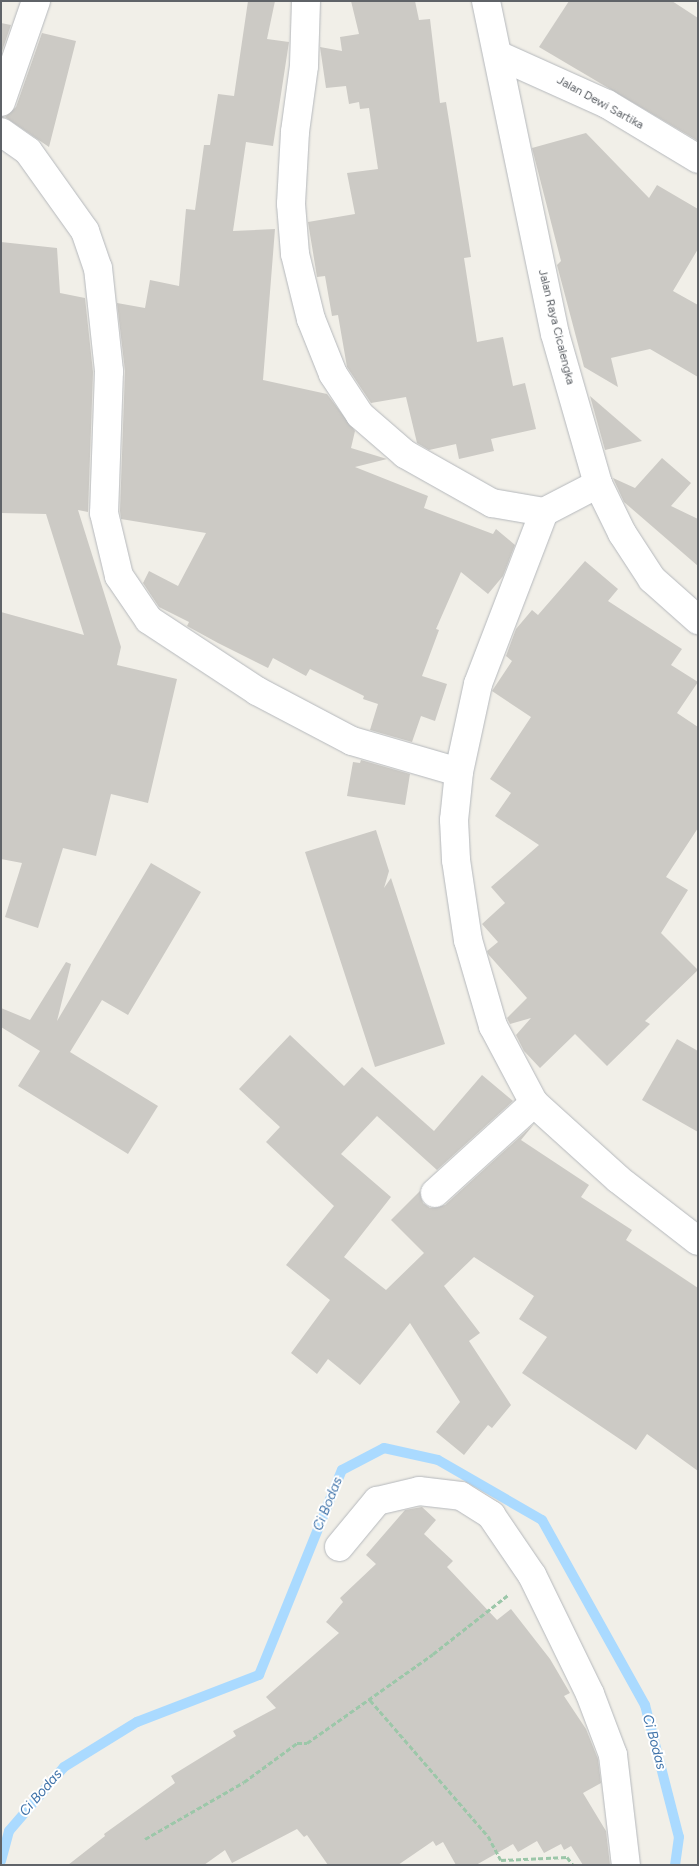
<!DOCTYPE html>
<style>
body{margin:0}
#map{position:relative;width:699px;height:1866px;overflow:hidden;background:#f1efe8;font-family:Figtree,sans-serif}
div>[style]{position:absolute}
.stream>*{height:10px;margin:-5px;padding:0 5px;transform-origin:5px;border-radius:5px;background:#aadaff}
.building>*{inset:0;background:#cccac5}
.path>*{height:3px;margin-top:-1.5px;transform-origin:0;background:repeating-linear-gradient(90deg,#9cc7a9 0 5px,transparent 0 7.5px)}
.roads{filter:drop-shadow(0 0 1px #b5b8bc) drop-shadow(0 0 1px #b5b8bc)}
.street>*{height:28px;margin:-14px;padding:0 14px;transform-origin:14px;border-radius:14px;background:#fff}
.secondary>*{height:28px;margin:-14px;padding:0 14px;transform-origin:14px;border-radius:14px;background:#fff}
span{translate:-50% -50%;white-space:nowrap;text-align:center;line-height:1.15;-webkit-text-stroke:4px #fff;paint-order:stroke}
.street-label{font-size:12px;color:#5f6368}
.water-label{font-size:14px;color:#4174aa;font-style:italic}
.frame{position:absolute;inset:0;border:2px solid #5f6368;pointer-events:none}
</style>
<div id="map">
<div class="stream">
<div style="left:1px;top:1861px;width:31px;rotate:-75deg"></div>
<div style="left:9px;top:1831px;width:84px;rotate:-49.3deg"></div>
<div style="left:64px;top:1767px;width:86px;rotate:-31.7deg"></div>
<div style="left:137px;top:1722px;width:131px;rotate:-21.1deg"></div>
<div style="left:259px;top:1675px;width:221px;rotate:-68deg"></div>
<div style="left:342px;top:1470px;width:47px;rotate:-27.6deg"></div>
<div style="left:384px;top:1448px;width:55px;rotate:12.5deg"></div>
<div style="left:438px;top:1460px;width:120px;rotate:30deg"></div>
<div style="left:542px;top:1520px;width:212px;rotate:60.9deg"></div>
<div style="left:645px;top:1705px;width:136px;rotate:75.6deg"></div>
<div style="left:679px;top:1837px;width:28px;rotate:98deg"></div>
</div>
<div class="building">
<div style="clip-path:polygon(248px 1px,275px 1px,267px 39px,289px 42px,273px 146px,246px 142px,233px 231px,275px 229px,263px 380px,327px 394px,355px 431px,351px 448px,387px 459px,355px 467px,428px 496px,424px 508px,493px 534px,496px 529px,515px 545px,503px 576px,488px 594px,461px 572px,436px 629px,439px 630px,422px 676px,447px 684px,435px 721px,421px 716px,412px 742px,370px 730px,378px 704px,363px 699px,364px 696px,310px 669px,306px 676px,273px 658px,268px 668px,218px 643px,187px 626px,189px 622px,159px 607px,143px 583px,149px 571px,178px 586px,206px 533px,121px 519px,120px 511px,125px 371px,117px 303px,145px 308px,150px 280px,179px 286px,186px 209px,195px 210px,204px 145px,210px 145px,218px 94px,234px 96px)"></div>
<div style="clip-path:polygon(351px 1px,415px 1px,419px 20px,430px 19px,440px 103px,446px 102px,471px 257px,464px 258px,477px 342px,503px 337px,513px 386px,525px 383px,536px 429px,491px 439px,494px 451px,459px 459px,456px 444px,429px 450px,417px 443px,406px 397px,371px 403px,347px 367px,338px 315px,332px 316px,325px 276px,317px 277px,308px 222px,355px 214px,347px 173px,378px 169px,369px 108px,360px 109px,359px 102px,349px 104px,346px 86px,326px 88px,320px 47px,342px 51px,340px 37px,359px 34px)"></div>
<div style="clip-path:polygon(569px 1px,672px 1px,698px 18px,698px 141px,539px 47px)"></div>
<div style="clip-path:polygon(1px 23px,11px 25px,1px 54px)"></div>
<div style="clip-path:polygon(42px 33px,76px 41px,49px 147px,5px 117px,16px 107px)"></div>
<div style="clip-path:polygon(586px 133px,649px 198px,657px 185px,698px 209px,698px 249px,673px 291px,698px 305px,698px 377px,650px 349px,611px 358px,618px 387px,584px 367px,557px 265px,561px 261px,532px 148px)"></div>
<div style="clip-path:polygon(1px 242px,57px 248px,60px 293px,85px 298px,93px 372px,88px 512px,78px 510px,121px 647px,117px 665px,177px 679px,148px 803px,111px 794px,96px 856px,63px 848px,38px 928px,5px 917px,22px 863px,1px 859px,1px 612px,84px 635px,46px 514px,1px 513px)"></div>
<div style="clip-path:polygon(590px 396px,642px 441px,605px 450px)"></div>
<div style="clip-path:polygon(662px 458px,691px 483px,671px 506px,698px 519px,698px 566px,624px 502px,613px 478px,635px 488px)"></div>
<div style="clip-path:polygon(585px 561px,618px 589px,608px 601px,682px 649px,671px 665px,698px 682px,677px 713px,698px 727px,698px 828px,666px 877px,688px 890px,661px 933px,698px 970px,645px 1021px,650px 1024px,607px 1066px,575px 1034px,540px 1068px,524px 1051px,516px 1035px,531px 1018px,510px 1024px,507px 1018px,527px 998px,488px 954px,487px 951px,498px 942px,482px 924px,505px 903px,491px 887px,539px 845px,495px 816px,511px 793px,490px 779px,531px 717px,492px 691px,512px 661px,506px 656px,516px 629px,532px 610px,538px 615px)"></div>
<div style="clip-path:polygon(361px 760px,410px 774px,405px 805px,347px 796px,353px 762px,360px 763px)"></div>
<div style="clip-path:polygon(376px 830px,389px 871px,384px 888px,391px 878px,445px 1044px,375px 1067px,305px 852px)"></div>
<div style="clip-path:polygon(151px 863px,201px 892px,128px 1015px,102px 1000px,70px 1052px,158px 1106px,128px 1154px,18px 1086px,40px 1051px,1px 1027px,1px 1008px,30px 1020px,66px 962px,71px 964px,57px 1021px)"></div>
<div style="clip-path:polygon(290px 1035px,344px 1086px,362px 1067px,434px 1131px,482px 1075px,513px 1101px,437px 1170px,377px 1116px,341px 1154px,391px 1197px,344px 1257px,386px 1290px,424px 1253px,391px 1220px,420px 1191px,423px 1203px,430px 1208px,445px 1205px,534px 1124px,521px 1140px,589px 1185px,581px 1197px,632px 1230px,626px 1240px,698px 1288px,698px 1471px,647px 1434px,636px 1450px,522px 1373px,547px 1337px,519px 1319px,534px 1296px,474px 1257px,444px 1286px,480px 1333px,469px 1341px,511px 1405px,492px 1428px,488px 1425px,464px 1455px,436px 1432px,460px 1402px,410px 1323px,360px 1385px,328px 1359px,317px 1374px,291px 1353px,330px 1300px,286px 1265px,334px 1206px,266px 1142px,280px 1127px,239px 1089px)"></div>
<div style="clip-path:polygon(677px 1039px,698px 1051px,698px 1132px,642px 1100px)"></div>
<div style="clip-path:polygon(422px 1507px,436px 1520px,424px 1534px,453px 1561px,447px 1567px,497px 1620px,511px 1609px,550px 1659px,570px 1693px,564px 1696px,586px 1729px,598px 1759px,601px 1783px,583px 1793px,606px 1831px,610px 1865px,583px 1865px,571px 1846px,564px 1850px,561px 1844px,544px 1853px,537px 1841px,518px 1852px,513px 1844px,476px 1865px,456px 1865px,443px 1842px,436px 1846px,433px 1841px,398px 1865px,328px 1865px,307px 1835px,304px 1837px,297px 1829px,232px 1863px,225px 1850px,204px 1865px,68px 1865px,105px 1836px,104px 1834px,175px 1783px,171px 1776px,236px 1736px,233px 1731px,276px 1708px,266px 1697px,339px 1633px,326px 1622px,343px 1602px,340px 1598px,376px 1564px,366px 1555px,405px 1510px)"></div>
</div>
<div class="path">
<div style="left:370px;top:1700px;width:180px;rotate:49.1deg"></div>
<div style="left:488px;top:1836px;width:27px;rotate:62deg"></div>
<div style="left:501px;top:1860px;width:66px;rotate:-2.6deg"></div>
<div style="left:567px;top:1857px;width:10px;rotate:53deg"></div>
<div style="left:145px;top:1839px;width:114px;rotate:-29.9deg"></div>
<div style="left:244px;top:1782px;width:66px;rotate:-36.3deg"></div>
<div style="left:297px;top:1743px;width:10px"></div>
<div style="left:307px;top:1743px;width:154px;rotate:-35.2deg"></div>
<div style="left:433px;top:1654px;width:95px;rotate:-38.2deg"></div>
</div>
<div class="roads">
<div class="street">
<div style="left:1px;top:102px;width:107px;rotate:-70.9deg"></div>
<div style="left:1px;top:132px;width:33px;rotate:35deg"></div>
<div style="left:28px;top:151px;width:98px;rotate:54.5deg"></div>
<div style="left:85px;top:231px;width:39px;rotate:71deg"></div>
<div style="left:98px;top:268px;width:104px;rotate:83.9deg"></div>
<div style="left:109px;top:371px;width:142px;rotate:92deg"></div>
<div style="left:104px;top:513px;width:65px;rotate:76.6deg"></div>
<div style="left:119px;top:576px;width:53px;rotate:55.7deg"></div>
<div style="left:149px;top:620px;width:129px;rotate:33.3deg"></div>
<div style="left:257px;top:691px;width:107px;rotate:27.8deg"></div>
<div style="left:352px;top:741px;width:111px;rotate:16.2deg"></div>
<div style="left:435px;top:1193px;width:134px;rotate:-42.3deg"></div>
<div style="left:339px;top:1547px;width:60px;rotate:-50.4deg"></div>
<div style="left:377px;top:1501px;width:43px;rotate:-13.4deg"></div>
<div style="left:419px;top:1491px;width:42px;rotate:6.8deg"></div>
<div style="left:461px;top:1496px;width:36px;rotate:32deg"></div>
<div style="left:491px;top:1515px;width:73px;rotate:55.7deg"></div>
<div style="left:532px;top:1575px;width:132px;rotate:64deg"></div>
<div style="left:590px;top:1694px;width:65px;rotate:69.3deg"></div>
<div style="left:613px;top:1755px;width:111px;rotate:83.3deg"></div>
</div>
<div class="secondary">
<div style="left:306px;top:1px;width:65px;rotate:91.8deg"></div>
<div style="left:304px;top:66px;width:67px;rotate:97.8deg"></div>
<div style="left:295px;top:132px;width:72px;rotate:93.2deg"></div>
<div style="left:291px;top:204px;width:50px;rotate:85.4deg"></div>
<div style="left:295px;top:254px;width:67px;rotate:76.2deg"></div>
<div style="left:311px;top:319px;width:59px;rotate:68.2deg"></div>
<div style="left:333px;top:374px;width:49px;rotate:56.6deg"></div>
<div style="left:360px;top:415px;width:60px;rotate:40.9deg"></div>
<div style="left:405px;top:454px;width:100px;rotate:29.4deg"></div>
<div style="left:492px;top:503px;width:53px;rotate:9.8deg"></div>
<div style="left:544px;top:512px;width:61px;rotate:-27.4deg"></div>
<div style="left:486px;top:1px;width:340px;rotate:78.3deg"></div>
<div style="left:555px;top:334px;width:156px;rotate:74deg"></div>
<div style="left:598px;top:484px;width:55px;rotate:63.9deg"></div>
<div style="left:622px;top:533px;width:55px;rotate:56.9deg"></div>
<div style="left:652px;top:579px;width:62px;rotate:41.7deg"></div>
<div style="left:498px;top:55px;width:120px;rotate:24.2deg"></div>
<div style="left:607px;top:104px;width:106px;rotate:31.1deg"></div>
<div style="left:544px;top:512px;width:184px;rotate:111deg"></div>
<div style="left:478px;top:684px;width:90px;rotate:102.2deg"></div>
<div style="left:459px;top:772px;width:48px;rotate:95.9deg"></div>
<div style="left:454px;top:820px;width:40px;rotate:87.1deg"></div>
<div style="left:456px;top:860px;width:81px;rotate:81.5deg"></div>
<div style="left:468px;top:940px;width:90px;rotate:73.8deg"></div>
<div style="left:493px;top:1026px;width:87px;rotate:62deg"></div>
<div style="left:534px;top:1103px;width:113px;rotate:42.1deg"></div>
<div style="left:618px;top:1179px;width:101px;rotate:37.8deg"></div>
</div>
</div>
<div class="street-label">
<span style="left:600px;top:103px;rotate:29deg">Jalan Dewi Sartika</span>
<span style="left:556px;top:327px;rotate:76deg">Jalan Raya Cicalengka</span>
</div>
<div class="water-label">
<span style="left:328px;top:1504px;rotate:-68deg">Ci Bodas</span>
<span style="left:654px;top:1742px;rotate:75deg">Ci Bodas</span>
<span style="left:41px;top:1793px;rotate:-49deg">Ci Bodas</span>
</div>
<div class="frame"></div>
</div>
